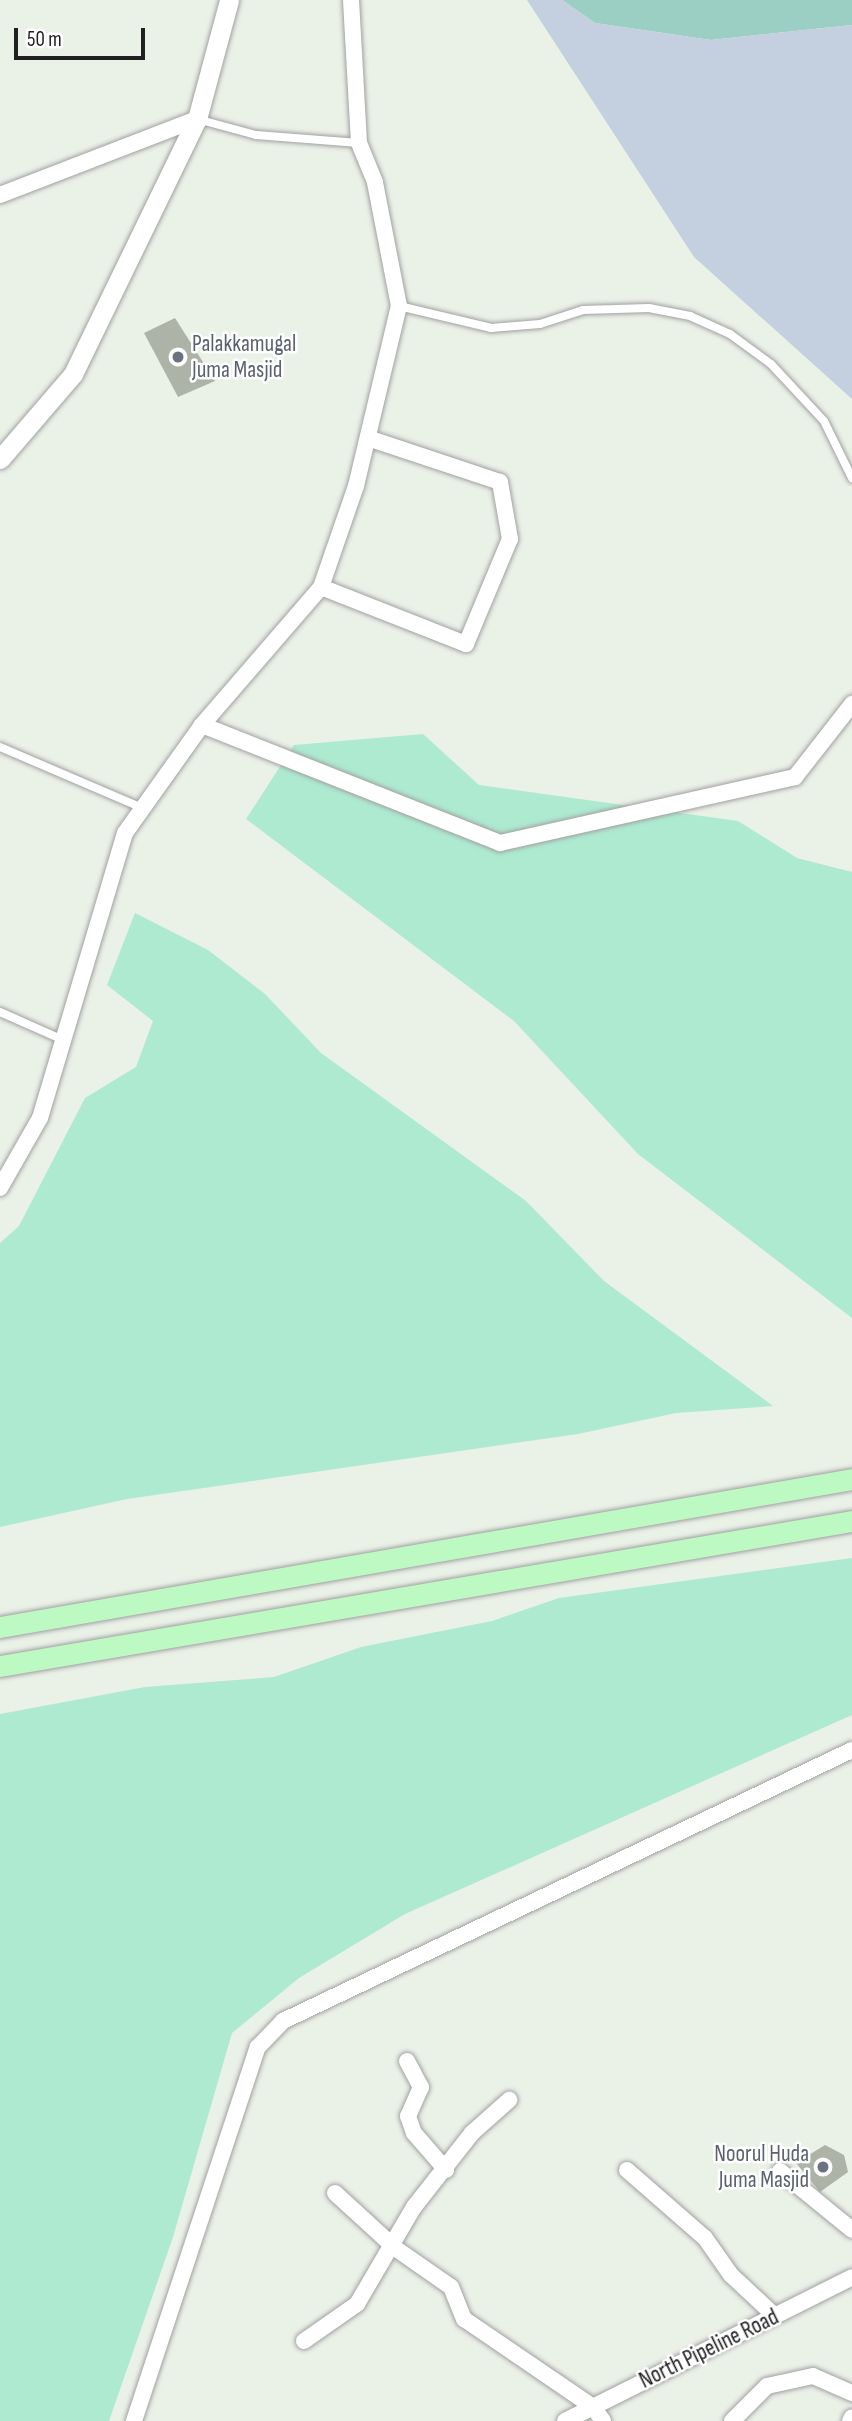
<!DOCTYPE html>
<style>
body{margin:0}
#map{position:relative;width:852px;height:2421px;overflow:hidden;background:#eaf1e7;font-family:"Sofia Sans Condensed",sans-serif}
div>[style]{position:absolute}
.grass>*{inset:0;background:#aeead0}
.forest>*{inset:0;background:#9ccfc3}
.wetland>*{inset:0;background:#c4cfdf}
.building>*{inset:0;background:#adb3a6}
.roads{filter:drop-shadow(0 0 2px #a1a1a1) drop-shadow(0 0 2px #a1a1a1)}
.service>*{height:8px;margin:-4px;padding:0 4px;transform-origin:4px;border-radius:4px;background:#fff}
.minor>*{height:16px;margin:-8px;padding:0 8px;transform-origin:8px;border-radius:8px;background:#fff}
.tertiary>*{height:19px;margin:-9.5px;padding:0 9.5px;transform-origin:9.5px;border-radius:9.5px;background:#fff}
.secondary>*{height:21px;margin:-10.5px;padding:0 10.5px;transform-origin:10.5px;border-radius:10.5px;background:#bdf9c3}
.dots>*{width:19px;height:19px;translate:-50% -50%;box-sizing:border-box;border:4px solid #fff;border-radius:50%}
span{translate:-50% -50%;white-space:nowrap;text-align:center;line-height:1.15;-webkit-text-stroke:5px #fff;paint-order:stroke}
.worship-label{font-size:23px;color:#5b616d}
.left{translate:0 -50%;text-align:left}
.right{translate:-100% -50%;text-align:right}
.street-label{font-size:23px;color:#202020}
.scale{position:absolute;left:14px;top:28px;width:131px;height:32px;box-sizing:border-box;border:4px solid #202020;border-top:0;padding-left:9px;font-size:21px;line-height:24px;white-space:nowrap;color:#202020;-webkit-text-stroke:5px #fff;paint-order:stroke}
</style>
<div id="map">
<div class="grass">
<div style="clip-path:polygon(423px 734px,479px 785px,738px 821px,797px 858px,852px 872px,852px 1318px,638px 1154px,514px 1021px,246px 819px,294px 745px)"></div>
<div style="clip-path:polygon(135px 913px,208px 950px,265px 994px,321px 1053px,526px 1201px,604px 1281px,773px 1406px,676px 1413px,578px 1434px,127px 1499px,0 1527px,0 1243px,19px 1226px,85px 1098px,136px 1067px,153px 1021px,107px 985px)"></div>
<div style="clip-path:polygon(852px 1558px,852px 1715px,405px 1914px,299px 1978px,232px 2033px,173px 2237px,109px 2421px,0 2421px,0 1714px,145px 1687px,274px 1677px,361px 1647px,492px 1621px,559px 1598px)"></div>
</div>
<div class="forest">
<div style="clip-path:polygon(562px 0,852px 0,852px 25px,711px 40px,595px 23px)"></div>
</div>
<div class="wetland">
<div style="clip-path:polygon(527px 0,562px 0,595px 23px,711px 40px,852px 25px,852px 399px,694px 257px)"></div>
</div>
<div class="building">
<div style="clip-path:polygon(175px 318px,215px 381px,178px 397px,144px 333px)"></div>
<div style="clip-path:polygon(825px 2145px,844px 2155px,848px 2172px,820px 2192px,796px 2163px)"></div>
</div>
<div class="roads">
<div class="service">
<div style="left:197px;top:119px;width:61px;rotate:15.2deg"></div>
<div style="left:256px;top:135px;width:103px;rotate:4.4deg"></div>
<div style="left:399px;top:306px;width:95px;rotate:13.4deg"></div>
<div style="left:491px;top:328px;width:49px;rotate:-4.7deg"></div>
<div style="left:540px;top:324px;width:45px;rotate:-18deg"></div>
<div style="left:583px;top:310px;width:66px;rotate:-1.7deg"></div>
<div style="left:649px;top:308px;width:42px;rotate:11deg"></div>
<div style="left:690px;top:316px;width:44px;rotate:24.2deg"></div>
<div style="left:730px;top:334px;width:51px;rotate:36.2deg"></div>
<div style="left:771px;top:364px;width:78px;rotate:47.1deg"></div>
<div style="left:824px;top:421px;width:64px;rotate:63.8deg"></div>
<div style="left:0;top:747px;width:155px;rotate:23.2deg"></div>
<div style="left:0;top:1012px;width:67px;rotate:23.9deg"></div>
</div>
<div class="minor">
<div style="left:0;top:195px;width:211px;rotate:-21.1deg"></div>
<div style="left:321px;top:587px;width:156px;rotate:21.5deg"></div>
<div style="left:466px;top:644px;width:114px;rotate:-67.3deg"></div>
<div style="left:510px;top:539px;width:58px;rotate:-100deg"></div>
<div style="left:500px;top:482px;width:139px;rotate:-161.6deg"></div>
<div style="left:202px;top:725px;width:321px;rotate:21.6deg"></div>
<div style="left:500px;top:843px;width:302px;rotate:-12.6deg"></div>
<div style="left:795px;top:777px;width:93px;rotate:-52deg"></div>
<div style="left:0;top:1188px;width:81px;rotate:-60.3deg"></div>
<div style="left:40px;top:1118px;width:297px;rotate:-73.4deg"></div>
<div style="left:125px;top:833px;width:133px;rotate:-54.5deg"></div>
<div style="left:202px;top:725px;width:182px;rotate:-49.2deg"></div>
<div style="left:321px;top:587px;width:107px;rotate:-70.9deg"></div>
<div style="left:356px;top:486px;width:185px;rotate:-76.6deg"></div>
<div style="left:399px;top:306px;width:126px;rotate:-101deg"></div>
<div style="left:375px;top:182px;width:42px;rotate:-112.3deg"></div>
<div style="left:359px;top:143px;width:143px;rotate:-93.2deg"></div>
<div style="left:407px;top:2061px;width:30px;rotate:62deg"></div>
<div style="left:421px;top:2087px;width:32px;rotate:114deg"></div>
<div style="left:408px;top:2116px;width:18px;rotate:71deg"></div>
<div style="left:414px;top:2133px;width:49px;rotate:49.1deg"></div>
<div style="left:627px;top:2170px;width:103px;rotate:41.1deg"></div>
<div style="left:705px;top:2238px;width:45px;rotate:54.9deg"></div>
<div style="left:731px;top:2275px;width:60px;rotate:43deg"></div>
<div style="left:780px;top:2171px;width:93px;rotate:39.3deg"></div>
<div style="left:335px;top:2193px;width:81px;rotate:42.5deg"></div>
<div style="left:395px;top:2248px;width:68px;rotate:34.9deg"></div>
<div style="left:451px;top:2287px;width:35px;rotate:68deg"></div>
<div style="left:464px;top:2319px;width:156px;rotate:34.3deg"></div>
<div style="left:593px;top:2407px;width:17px;rotate:54deg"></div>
<div style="left:304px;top:2341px;width:65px;rotate:-34.9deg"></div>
<div style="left:357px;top:2304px;width:113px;rotate:-59.6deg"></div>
<div style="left:414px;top:2207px;width:94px;rotate:-51.9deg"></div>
<div style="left:472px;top:2133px;width:50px;rotate:-41.7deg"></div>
<div style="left:134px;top:2421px;width:394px;rotate:-71.7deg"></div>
<div style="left:258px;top:2047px;width:36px;rotate:-46deg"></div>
<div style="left:283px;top:2021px;width:630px;rotate:-25.47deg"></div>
<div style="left:565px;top:2421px;width:321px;rotate:-26.6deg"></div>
<div style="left:732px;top:2421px;width:49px;rotate:-45deg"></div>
<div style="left:767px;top:2386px;width:47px;rotate:-12.3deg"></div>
<div style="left:813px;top:2376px;width:43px;rotate:23.6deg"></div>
<div style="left:850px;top:2421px;width:4px;rotate:-63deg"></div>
</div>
<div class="tertiary">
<div style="left:0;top:459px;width:112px;rotate:-49.3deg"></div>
<div style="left:73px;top:374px;width:284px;rotate:-64.1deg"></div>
<div style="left:197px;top:119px;width:123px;rotate:-74.9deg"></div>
</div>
<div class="secondary">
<div style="left:0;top:1627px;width:865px;rotate:-9.85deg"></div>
<div style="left:0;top:1666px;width:864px;rotate:-9.66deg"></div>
</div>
</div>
<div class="dots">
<div style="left:178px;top:357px;background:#6b7280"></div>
<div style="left:823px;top:2167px;background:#6b7280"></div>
</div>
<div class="worship-label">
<span class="left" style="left:192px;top:357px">Palakkamugal<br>Juma Masjid</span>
<span class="right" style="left:809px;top:2167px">Noorul Huda<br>Juma Masjid</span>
</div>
<div class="street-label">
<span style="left:709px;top:2349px;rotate:-26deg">North Pipeline Road</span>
</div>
<div class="scale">50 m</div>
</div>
